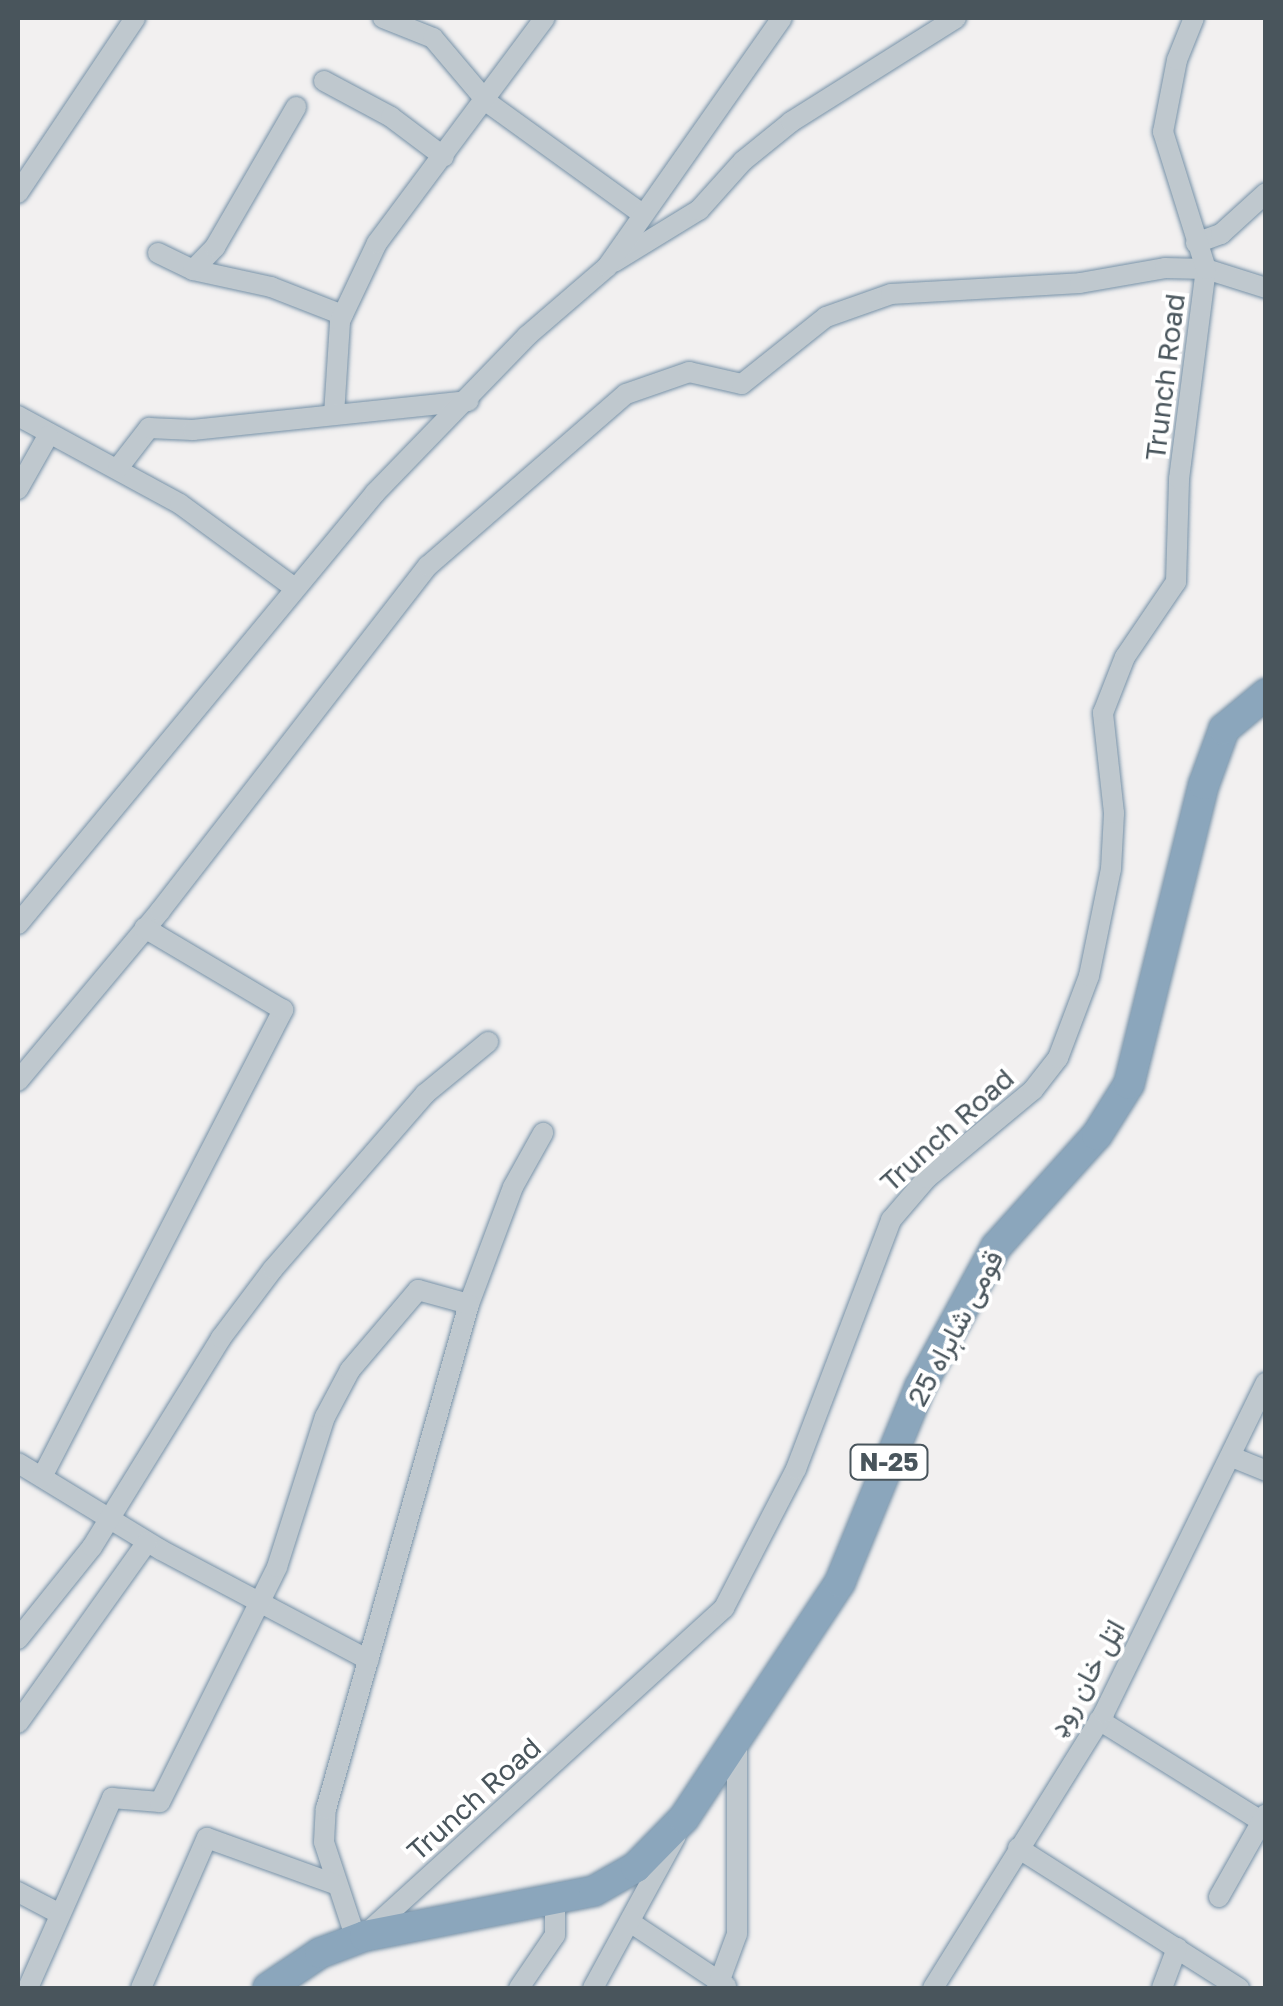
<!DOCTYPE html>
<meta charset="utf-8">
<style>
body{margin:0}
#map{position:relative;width:1283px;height:2006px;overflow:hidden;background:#f2f0f0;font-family:"Golos Text",Vazirmatn,sans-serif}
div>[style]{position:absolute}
.roads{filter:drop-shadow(0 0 2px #7691a7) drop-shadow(0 0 2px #7691a7)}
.minor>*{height:20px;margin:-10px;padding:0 10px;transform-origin:10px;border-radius:10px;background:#bfc8ce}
.highway>*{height:30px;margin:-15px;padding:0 15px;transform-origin:15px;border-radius:15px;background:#8ba6bc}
span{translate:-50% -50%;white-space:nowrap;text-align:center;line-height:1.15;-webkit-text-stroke:8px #fff;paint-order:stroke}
.shield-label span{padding:2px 8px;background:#fff;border:2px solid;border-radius:8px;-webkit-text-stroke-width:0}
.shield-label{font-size:25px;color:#49555c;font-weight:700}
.street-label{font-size:28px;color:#49555c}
.frame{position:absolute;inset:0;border:20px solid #49555c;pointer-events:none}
</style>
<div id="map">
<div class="roads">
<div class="minor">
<div style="left:383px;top:18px;width:54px;rotate:21.8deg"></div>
<div style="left:433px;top:38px;width:84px;rotate:49.8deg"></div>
<div style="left:487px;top:102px;width:190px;rotate:35.8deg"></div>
<div style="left:324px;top:81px;width:76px;rotate:28.2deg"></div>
<div style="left:391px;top:117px;width:66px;rotate:37deg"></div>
<div style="left:18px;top:193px;width:211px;rotate:-56.2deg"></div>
<div style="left:1196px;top:243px;width:27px;rotate:-20deg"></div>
<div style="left:1221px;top:234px;width:61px;rotate:-42.3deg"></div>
<div style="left:158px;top:253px;width:39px;rotate:26deg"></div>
<div style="left:193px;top:270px;width:80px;rotate:12.3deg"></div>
<div style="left:271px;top:287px;width:77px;rotate:21.3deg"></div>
<div style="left:614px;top:262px;width:100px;rotate:-31.5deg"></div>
<div style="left:699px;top:210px;width:66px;rotate:-48.1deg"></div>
<div style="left:743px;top:161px;width:62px;rotate:-39.1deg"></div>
<div style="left:791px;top:122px;width:195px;rotate:-32.2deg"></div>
<div style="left:193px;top:270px;width:32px;rotate:-46deg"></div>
<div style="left:215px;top:247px;width:162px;rotate:-59.9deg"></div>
<div style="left:334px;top:415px;width:94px;rotate:-86.3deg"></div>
<div style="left:340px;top:321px;width:86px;rotate:-64.6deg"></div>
<div style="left:377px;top:243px;width:281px;rotate:-53.3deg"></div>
<div style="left:18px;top:416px;width:184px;rotate:28.5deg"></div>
<div style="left:180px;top:504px;width:139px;rotate:36.2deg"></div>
<div style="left:118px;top:468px;width:51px;rotate:-52.2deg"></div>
<div style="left:149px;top:428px;width:44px;rotate:2.6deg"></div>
<div style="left:193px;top:430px;width:277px;rotate:-6deg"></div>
<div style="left:18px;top:489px;width:61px;rotate:-60.5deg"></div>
<div style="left:18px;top:924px;width:560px;rotate:-50.36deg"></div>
<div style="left:375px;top:493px;width:219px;rotate:-45.9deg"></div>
<div style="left:527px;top:336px;width:106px;rotate:-40.8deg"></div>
<div style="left:607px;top:267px;width:304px;rotate:-54.9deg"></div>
<div style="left:18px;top:1081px;width:222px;rotate:-50.1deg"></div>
<div style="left:160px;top:911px;width:437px;rotate:-52.2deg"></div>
<div style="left:428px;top:566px;width:262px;rotate:-41deg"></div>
<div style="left:626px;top:394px;width:67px;rotate:-19.2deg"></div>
<div style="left:689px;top:372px;width:54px;rotate:12.8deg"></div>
<div style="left:742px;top:384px;width:107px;rotate:-38.6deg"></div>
<div style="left:826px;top:317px;width:69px;rotate:-19.5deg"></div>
<div style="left:891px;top:294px;width:189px;rotate:-3.3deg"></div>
<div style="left:1080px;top:283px;width:86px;rotate:-10deg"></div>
<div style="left:1165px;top:268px;width:41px;rotate:1.4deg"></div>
<div style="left:1206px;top:269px;width:63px;rotate:17.6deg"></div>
<div style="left:1232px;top:1457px;width:37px;rotate:22deg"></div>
<div style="left:18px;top:1463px;width:167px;rotate:31.3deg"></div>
<div style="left:161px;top:1550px;width:235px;rotate:27.9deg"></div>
<div style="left:42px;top:1477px;width:526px;rotate:-62.7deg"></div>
<div style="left:283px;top:1010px;width:161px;rotate:-149.3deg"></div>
<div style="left:18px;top:1639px;width:118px;rotate:-51.2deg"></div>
<div style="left:92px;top:1547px;width:246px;rotate:-58.3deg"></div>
<div style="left:221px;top:1338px;width:86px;rotate:-53deg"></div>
<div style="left:273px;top:1269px;width:232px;rotate:-49deg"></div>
<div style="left:425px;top:1094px;width:82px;rotate:-39.5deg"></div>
<div style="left:1099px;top:1720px;width:197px;rotate:31.9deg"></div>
<div style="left:18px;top:1723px;width:222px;rotate:-54.5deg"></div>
<div style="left:1018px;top:1848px;width:262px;rotate:32.4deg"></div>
<div style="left:18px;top:1892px;width:45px;rotate:27.7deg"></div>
<div style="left:1219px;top:1897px;width:95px;rotate:-60.5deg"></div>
<div style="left:633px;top:1924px;width:112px;rotate:33.7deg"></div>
<div style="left:367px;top:1933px;width:483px;rotate:-42.3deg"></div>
<div style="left:724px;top:1608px;width:157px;rotate:-62.6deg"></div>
<div style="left:796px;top:1469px;width:267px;rotate:-69.1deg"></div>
<div style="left:891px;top:1220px;width:55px;rotate:-49.4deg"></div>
<div style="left:927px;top:1178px;width:138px;rotate:-39.7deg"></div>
<div style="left:1033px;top:1090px;width:41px;rotate:-52deg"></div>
<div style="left:1058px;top:1058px;width:88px;rotate:-69.3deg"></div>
<div style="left:1089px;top:976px;width:109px;rotate:-78.4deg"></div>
<div style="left:1111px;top:869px;width:56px;rotate:-86.9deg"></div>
<div style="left:1114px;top:813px;width:101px;rotate:-96.3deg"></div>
<div style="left:1103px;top:713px;width:60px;rotate:-68.6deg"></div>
<div style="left:1125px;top:657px;width:91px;rotate:-55.8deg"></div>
<div style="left:1176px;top:582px;width:103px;rotate:-88.3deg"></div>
<div style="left:1179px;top:479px;width:212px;rotate:-82.7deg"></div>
<div style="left:1206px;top:269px;width:144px;rotate:-107.4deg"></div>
<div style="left:1163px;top:132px;width:73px;rotate:-79deg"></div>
<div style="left:1177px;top:60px;width:45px;rotate:-68deg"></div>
<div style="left:356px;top:1939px;width:102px;rotate:-108.3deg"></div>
<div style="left:324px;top:1842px;width:33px;rotate:-87deg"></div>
<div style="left:326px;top:1809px;width:525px;rotate:-74.19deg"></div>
<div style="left:469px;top:1304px;width:125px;rotate:-69.4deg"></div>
<div style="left:513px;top:1187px;width:62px;rotate:-60.9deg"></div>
<div style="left:28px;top:1988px;width:208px;rotate:-66.1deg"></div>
<div style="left:112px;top:1798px;width:48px;rotate:4.8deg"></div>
<div style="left:160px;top:1802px;width:263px;rotate:-63.5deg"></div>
<div style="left:277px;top:1567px;width:157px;rotate:-72.3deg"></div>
<div style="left:325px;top:1417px;width:53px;rotate:-62deg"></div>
<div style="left:350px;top:1370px;width:105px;rotate:-49.6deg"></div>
<div style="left:418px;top:1290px;width:53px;rotate:15.4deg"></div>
<div style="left:141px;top:1988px;width:164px;rotate:-66.3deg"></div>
<div style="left:207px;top:1838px;width:136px;rotate:19.8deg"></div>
<div style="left:519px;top:1988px;width:64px;rotate:-55.8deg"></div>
<div style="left:555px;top:1935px;width:34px;rotate:-90deg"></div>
<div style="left:593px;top:1988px;width:173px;rotate:-61.4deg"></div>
<div style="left:717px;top:1988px;width:58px;rotate:-69.7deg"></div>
<div style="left:737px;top:1934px;width:195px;rotate:-90deg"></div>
<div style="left:933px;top:1988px;width:324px;rotate:-58.1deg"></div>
<div style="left:1104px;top:1713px;width:368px;rotate:-63.9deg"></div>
<div style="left:1162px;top:1988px;width:43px;rotate:-69.4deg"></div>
</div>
<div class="highway">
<div style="left:268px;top:1988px;width:63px;rotate:-33.9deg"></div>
<div style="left:320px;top:1953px;width:48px;rotate:-20.7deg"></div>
<div style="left:365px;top:1936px;width:233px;rotate:-11.1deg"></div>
<div style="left:594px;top:1891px;width:48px;rotate:-29.7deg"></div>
<div style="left:636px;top:1867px;width:69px;rotate:-45.6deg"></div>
<div style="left:684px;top:1818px;width:283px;rotate:-56.5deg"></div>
<div style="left:840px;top:1582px;width:211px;rotate:-67.7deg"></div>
<div style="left:920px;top:1387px;width:159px;rotate:-61.5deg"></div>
<div style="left:996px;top:1247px;width:151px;rotate:-48deg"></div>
<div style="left:1097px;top:1135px;width:60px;rotate:-57.9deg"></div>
<div style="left:1129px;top:1084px;width:309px;rotate:-76deg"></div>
<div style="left:1204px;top:784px;width:59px;rotate:-70deg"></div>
<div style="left:1224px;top:729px;width:55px;rotate:-39.8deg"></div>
</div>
</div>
<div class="shield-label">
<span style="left:889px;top:1462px">N-25</span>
</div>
<div class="street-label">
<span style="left:1165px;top:377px;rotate:-83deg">Trunch Road</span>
<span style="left:947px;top:1130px;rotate:-42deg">Trunch Road</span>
<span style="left:955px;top:1328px;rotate:-62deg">قومی شاہراہ 25</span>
<span style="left:1086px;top:1678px;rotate:-61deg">اټل خان روډ</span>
<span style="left:474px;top:1799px;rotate:-42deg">Trunch Road</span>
</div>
<div class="frame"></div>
</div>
